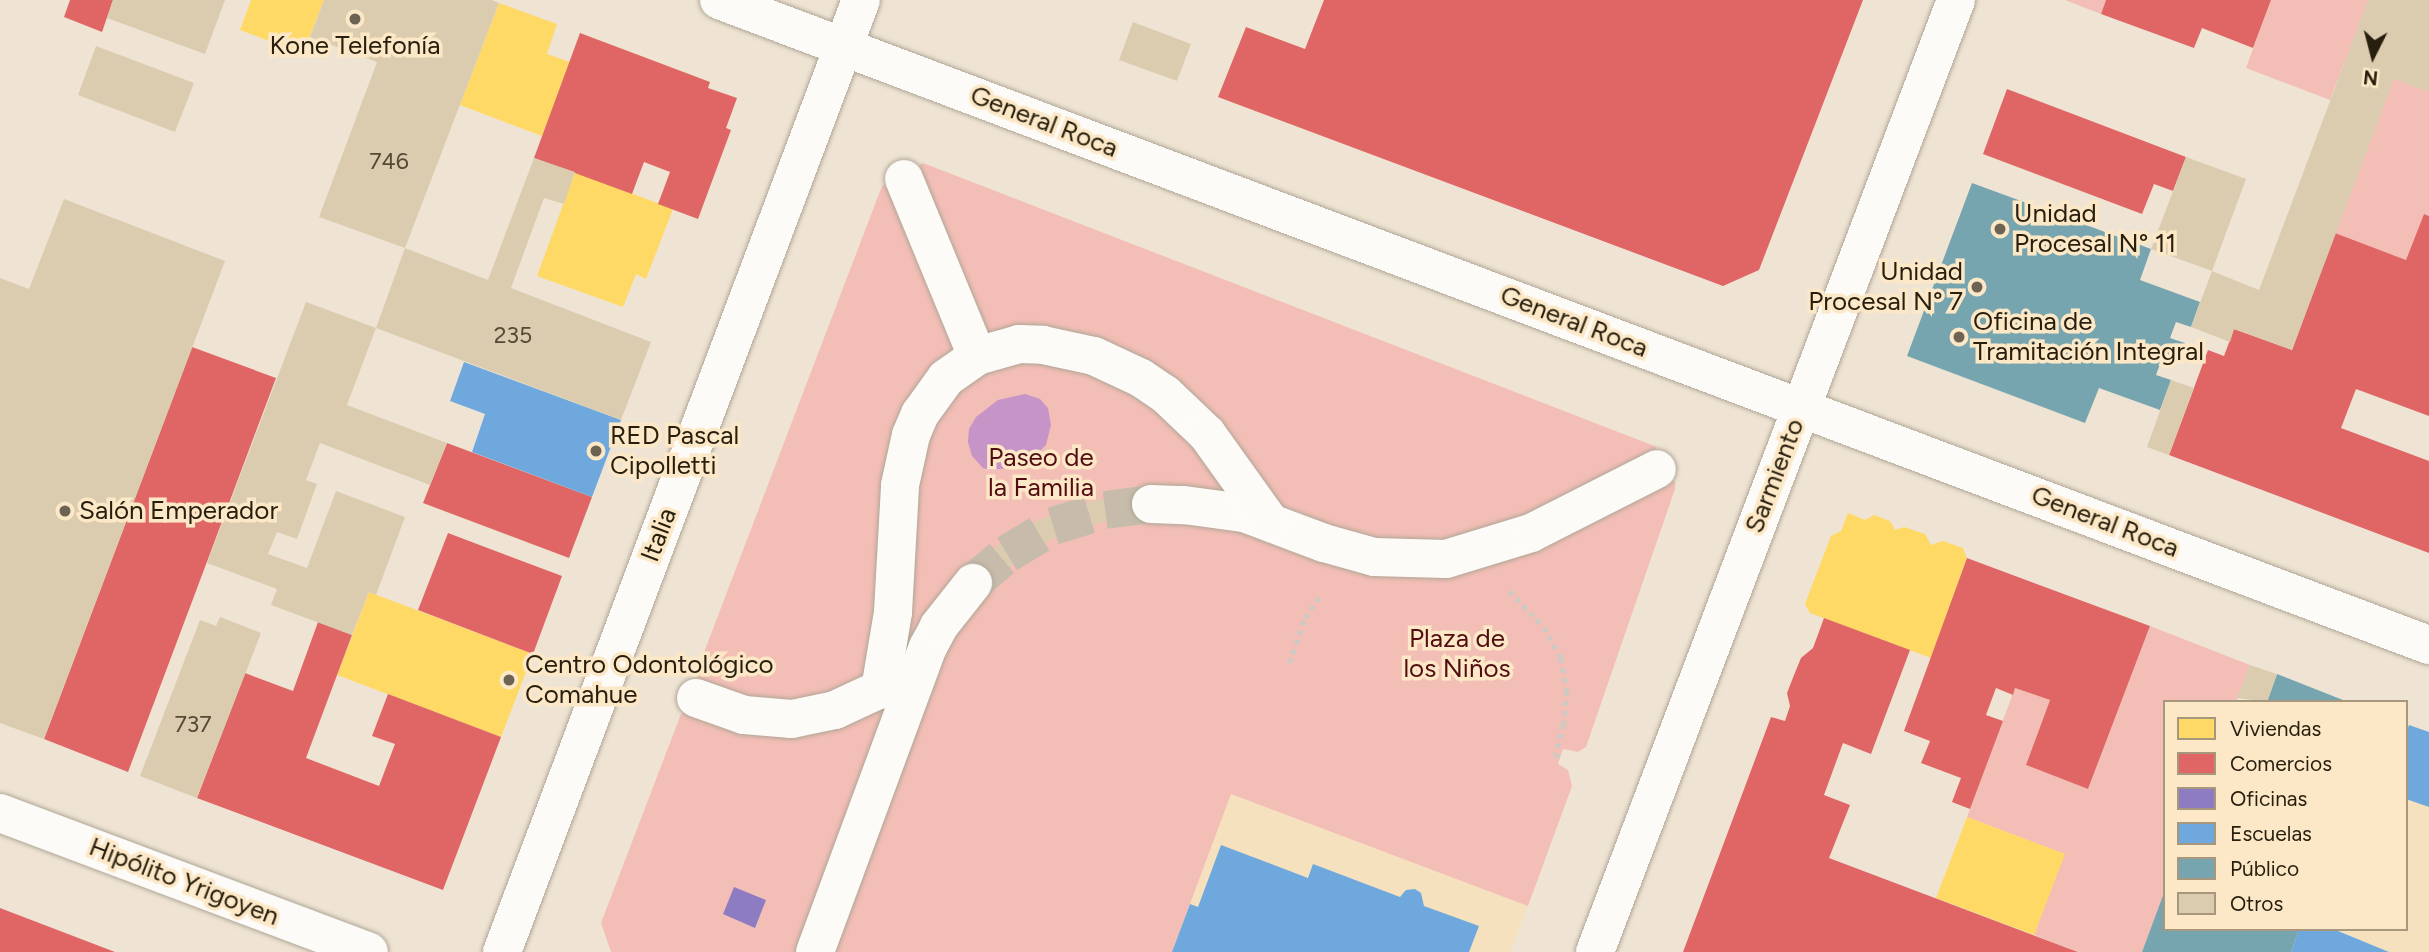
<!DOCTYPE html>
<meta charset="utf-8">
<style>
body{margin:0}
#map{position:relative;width:2429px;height:952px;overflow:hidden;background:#efe4d3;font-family:Figtree,sans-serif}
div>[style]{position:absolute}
.built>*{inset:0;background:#f6e1bf}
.green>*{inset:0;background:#f3beb5}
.water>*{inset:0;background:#c694c7}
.homes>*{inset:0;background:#ffd966}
.shops>*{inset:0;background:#e06666}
.offices>*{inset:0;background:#8e7cc3}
.schools>*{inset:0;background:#6fa8dc}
.public>*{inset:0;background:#76a5af}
.building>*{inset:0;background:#dbccb0}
.pedestrian-tunnel>*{height:38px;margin-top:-19px;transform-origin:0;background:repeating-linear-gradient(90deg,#c7bcac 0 38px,transparent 0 57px)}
.path>*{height:4.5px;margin-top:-2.25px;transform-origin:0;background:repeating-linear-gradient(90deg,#cecac3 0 5px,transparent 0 10px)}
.roads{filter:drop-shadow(0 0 2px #b0a697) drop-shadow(0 0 2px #b0a697)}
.pedestrian>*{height:38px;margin:-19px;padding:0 19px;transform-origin:19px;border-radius:19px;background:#fdfbf8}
.minor>*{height:38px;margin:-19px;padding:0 19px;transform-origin:19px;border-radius:19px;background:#fdfbf8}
.tertiary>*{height:38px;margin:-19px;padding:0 19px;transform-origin:19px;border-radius:19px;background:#fdfbf8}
.dots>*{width:19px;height:19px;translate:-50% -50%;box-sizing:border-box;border:4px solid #fce8c6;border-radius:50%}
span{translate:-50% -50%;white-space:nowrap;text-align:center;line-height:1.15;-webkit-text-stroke:7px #fce8c6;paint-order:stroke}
.number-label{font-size:23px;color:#544a36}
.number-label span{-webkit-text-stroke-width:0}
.poi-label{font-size:26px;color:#271e0e}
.left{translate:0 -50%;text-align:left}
.right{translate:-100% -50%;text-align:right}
.street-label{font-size:26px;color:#271e0e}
.park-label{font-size:26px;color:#520d14}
.legend{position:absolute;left:2163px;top:700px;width:245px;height:231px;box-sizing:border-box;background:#fce8c6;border:2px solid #a7977c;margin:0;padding:9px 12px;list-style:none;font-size:21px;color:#271e0e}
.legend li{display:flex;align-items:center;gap:14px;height:35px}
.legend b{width:35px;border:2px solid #a7977c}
.north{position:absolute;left:2338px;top:21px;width:70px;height:70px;-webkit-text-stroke:5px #fce8c6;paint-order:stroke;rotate:186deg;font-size:19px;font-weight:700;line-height:28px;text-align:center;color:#271e0e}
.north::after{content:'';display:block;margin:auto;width:24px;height:32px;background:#271e0e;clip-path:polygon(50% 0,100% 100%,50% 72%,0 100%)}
</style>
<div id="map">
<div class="built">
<div style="clip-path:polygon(2409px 725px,2429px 732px,2429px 952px,2325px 952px,2333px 929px,2406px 929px,2406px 733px)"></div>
<div style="clip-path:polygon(1231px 794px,1528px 906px,1510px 952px,948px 952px)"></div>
</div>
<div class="green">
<div style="clip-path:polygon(2065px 0,2106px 0,2101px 14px)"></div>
<div style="clip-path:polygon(2271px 0,2429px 0,2429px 216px,2424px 214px,2406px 260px,2335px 233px,2345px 61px,2330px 100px,2246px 68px)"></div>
<div style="clip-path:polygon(923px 163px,1657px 447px,1654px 454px,1670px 479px,1675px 482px,1675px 489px,1586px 747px,1578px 752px,1563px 749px,1558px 764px,1568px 770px,1572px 786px,1528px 906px,1231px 794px,1172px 952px,611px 952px,601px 923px,681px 714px,685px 712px,702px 682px,696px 676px,698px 668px,882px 186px)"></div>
<div style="clip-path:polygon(2150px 626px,2250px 665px,2236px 702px,2165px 702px,2165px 893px,2142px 952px,2079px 952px,2034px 935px,2064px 854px,1967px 817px,2015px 688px,2050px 700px,2026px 765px,2088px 789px)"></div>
</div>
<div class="water">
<div style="clip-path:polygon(1025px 394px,1040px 399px,1048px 408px,1051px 425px,1046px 445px,1035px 456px,1008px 468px,991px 470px,983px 468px,972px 456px,968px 442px,969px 429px,976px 417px,998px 400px)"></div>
</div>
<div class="homes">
<div style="clip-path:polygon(251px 0,324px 0,303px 54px,240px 30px)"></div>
<div style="clip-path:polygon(499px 3px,557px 24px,547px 54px,570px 62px,542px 136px,460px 105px)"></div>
<div style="clip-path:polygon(575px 172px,673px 209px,646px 279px,636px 274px,623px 307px,537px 276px)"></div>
<div style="clip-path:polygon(1848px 513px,1865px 520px,1874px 515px,1890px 521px,1895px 530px,1904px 527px,1925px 534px,1931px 545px,1943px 541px,1963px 548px,1967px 558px,1931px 658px,1810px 613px,1805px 604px,1831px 536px,1841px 531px)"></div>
<div style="clip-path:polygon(369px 592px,533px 654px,501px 737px,337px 675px)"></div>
<div style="clip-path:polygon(1967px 817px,2065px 854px,2034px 935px,1936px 898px)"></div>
</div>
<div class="shops">
<div style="clip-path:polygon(70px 0,113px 0,102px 32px,64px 17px)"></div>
<div style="clip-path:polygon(1324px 0,1863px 0,1759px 270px,1723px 286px,1218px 97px,1246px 27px,1305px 49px)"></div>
<div style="clip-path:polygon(2106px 0,2271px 0,2253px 48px,2202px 28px,2194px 48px,2101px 14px)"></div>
<div style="clip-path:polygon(580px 33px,710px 82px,708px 88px,737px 98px,726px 128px,731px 130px,698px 219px,658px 204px,670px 172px,644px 162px,632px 194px,534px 158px)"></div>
<div style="clip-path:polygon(2007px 89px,2186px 157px,2173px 191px,2154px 184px,2142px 214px,1983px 154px)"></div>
<div style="clip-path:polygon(2424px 214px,2429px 216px,2429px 416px,2356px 389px,2341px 428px,2429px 461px,2429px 553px,2169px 455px,2208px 350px,2224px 356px,2234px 329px,2292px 350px,2335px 233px,2406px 260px)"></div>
<div style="clip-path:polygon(192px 347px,276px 378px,128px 772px,44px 739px)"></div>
<div style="clip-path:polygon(447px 443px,592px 497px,569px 558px,423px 503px)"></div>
<div style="clip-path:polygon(448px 533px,562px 576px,533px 654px,418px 610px)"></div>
<div style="clip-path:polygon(1967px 558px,2150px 626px,2088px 789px,2026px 765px,2050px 700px,2015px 688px,2013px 695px,1996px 688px,1986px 715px,2003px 721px,1970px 809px,1952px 802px,1961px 778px,1921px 763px,1930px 741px,1904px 731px)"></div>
<div style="clip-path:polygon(1824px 618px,1910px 650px,1871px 754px,1843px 743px,1824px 795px,1850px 805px,1829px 858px,2078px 952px,1683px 952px,1771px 717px,1785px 721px,1790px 706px,1787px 693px,1794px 675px,1801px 658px,1813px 648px)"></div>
<div style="clip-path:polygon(318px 622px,352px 635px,306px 758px,379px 786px,395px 744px,372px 736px,388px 694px,501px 737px,443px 890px,197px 798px,245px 673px,293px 691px)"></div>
<div style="clip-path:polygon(0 908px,115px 952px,0 952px)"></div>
</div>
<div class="offices">
<div style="clip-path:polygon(734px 887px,766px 900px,755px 928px,723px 914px)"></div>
</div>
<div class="schools">
<div style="clip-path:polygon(464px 362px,621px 420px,592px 497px,472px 452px,485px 414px,450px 401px)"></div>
<div style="clip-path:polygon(2409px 725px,2429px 732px,2429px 807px,2406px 799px,2406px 733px)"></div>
<div style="clip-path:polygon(1221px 845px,1308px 878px,1313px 864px,1400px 897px,1406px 890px,1415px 889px,1421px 893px,1424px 906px,1479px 926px,1469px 952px,1172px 952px,1190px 904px,1198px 907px)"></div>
<div style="clip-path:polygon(2299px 929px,2333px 929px,2389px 952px,2291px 952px)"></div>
</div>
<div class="public">
<div style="clip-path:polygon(1972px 183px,2151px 249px,2140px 280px,2200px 302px,2191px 327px,2176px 322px,2170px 338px,2185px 343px,2178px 362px,2163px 356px,2156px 375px,2171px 380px,2160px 410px,2099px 388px,2085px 423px,1907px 356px)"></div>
<div style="clip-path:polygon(2277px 674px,2348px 702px,2267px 702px)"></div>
<div style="clip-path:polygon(2164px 893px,2165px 929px,2299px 929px,2291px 952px,2142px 952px)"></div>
</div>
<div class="building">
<div style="clip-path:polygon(113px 0,225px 0,205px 54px,107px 18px)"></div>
<div style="clip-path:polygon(324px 0,492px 0,499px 3px,405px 248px,319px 217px,377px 62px,310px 37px)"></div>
<div style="clip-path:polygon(2368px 0,2429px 0,2429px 92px,2394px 79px,2292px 350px,2234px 329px,2230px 342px,2191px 327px,2212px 271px,2259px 290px)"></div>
<div style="clip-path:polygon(1133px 22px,1191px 44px,1177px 81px,1119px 60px)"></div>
<div style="clip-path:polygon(96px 46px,194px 83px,175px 132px,78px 95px)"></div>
<div style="clip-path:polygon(2186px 157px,2246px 179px,2212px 271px,2151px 249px)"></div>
<div style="clip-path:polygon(534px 158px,575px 172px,564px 204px,544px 198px,511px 288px,651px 342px,621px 420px,376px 328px,405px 248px,488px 280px)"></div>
<div style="clip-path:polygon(64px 199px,225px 261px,44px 739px,0 723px,0 278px,29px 289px)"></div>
<div style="clip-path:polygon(306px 302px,376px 328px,347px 405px,447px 443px,430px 485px,320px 443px,306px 480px,317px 484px,297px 539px,277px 532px,268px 554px,307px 568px,336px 491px,405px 517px,376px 595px,369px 592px,352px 635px,271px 605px,277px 589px,207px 563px)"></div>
<div style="clip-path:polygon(2171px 380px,2194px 388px,2169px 455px,2147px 447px)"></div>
<div style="clip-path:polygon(1151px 493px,1152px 516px,1103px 522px,1056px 537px,1027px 553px,991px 582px,971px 566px,1018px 530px,1065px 508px,1118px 495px)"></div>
<div style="clip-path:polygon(220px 617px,261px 633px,197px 798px,140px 776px,200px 620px,216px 626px)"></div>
<div style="clip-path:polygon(2250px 665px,2277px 674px,2267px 702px,2237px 698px)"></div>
</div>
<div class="pedestrian-tunnel">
<div style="left:973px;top:583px;width:45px;rotate:-40.5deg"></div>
<div style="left:1007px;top:554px;width:54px;rotate:-31.3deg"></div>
<div style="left:1053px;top:526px;width:54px;rotate:-17.1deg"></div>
<div style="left:1105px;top:510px;width:46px;rotate:-7.4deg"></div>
</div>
<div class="path">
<div style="left:1509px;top:591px;width:50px;rotate:45.8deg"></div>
<div style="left:1544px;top:627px;width:35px;rotate:61deg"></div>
<div style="left:1561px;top:658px;width:34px;rotate:80deg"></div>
<div style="left:1567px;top:691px;width:33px;rotate:95deg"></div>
<div style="left:1564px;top:724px;width:32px;rotate:106deg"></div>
<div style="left:1555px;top:755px;width:5px;rotate:11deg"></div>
<div style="left:1289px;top:663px;width:48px;rotate:-70.4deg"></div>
<div style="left:1305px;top:618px;width:29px;rotate:-55deg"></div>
</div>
<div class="roads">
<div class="pedestrian">
<div style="left:904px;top:179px;width:191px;rotate:67.6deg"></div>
<div style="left:1151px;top:504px;width:33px;rotate:2deg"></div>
<div style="left:1184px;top:505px;width:61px;rotate:7.6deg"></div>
<div style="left:1244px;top:513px;width:85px;rotate:20.6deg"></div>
<div style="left:1324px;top:543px;width:52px;rotate:15.6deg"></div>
<div style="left:1374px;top:557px;width:72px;rotate:1.6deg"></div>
<div style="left:1446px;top:559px;width:89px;rotate:-17deg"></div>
<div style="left:1531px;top:533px;width:141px;rotate:-26.9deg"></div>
<div style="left:880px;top:690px;width:79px;rotate:-80.5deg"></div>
<div style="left:893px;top:612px;width:127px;rotate:-86.8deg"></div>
<div style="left:900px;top:485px;width:51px;rotate:-77.6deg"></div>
<div style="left:911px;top:435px;width:23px;rotate:-67deg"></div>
<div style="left:920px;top:414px;width:44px;rotate:-54.2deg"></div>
<div style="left:946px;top:378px;width:38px;rotate:-35deg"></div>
<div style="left:977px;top:356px;width:44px;rotate:-15.9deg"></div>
<div style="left:1019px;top:344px;width:24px;rotate:2deg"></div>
<div style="left:1043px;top:345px;width:52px;rotate:12.2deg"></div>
<div style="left:1094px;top:356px;width:52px;rotate:25.1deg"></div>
<div style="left:1141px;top:378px;width:29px;rotate:34deg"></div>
<div style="left:1165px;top:394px;width:58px;rotate:43.6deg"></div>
<div style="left:1207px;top:434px;width:108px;rotate:54.4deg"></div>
<div style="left:696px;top:698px;width:51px;rotate:19.5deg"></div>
<div style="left:744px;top:715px;width:48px;rotate:4.8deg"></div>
<div style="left:792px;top:719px;width:44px;rotate:-11.8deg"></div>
<div style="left:835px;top:710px;width:76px;rotate:-24.9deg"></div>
<div style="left:815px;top:952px;width:325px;rotate:-69.7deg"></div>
<div style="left:928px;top:647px;width:24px;rotate:-62deg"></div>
<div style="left:939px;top:626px;width:55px;rotate:-51.7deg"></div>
</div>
<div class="minor">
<div style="left:502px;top:952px;width:1017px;rotate:-69.34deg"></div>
</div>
<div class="tertiary">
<div style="left:719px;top:0;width:1828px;rotate:20.67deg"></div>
<div style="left:0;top:813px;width:394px;rotate:20.6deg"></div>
<div style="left:1595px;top:952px;width:1018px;rotate:-69.23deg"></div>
</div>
</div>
<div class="dots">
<div style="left:355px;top:19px;background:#6d6353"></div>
<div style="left:2000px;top:229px;background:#6d6353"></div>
<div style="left:1977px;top:287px;background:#6d6353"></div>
<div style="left:1959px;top:337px;background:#6d6353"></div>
<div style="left:596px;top:451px;background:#6d6353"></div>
<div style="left:65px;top:511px;background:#6d6353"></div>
<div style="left:509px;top:680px;background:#6d6353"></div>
</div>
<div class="number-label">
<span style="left:389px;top:161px">746</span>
<span style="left:513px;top:335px">235</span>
<span style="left:193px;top:724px">737</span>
</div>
<div class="poi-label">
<span style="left:355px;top:46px">Kone Telefonía</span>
<span class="left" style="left:2014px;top:229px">Unidad<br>Procesal N° 11</span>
<span class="right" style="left:1963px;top:287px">Unidad<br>Procesal N° 7</span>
<span class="left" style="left:1973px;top:337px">Oficina de<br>Tramitación Integral</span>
<span class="left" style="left:610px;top:451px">RED Pascal<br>Cipolletti</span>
<span class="left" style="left:79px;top:511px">Salón Emperador</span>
<span class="left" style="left:525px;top:680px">Centro Odontológico<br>Comahue</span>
</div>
<div class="street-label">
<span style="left:1044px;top:122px;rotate:21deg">General Roca</span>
<span style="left:1574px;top:322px;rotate:21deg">General Roca</span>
<span style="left:1775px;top:476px;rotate:-69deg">Sarmiento</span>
<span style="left:2105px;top:522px;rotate:21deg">General Roca</span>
<span style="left:659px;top:535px;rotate:-69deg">Italia</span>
<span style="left:184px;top:882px;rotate:21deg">Hipólito Yrigoyen</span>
</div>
<div class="park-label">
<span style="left:1041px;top:473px">Paseo de<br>la Familia</span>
<span style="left:1457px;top:654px">Plaza de<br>los Niños</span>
</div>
<ul class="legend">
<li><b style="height:19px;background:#ffd966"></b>Viviendas</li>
<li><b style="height:19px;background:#e06666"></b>Comercios</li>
<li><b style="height:19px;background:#8e7cc3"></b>Oficinas</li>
<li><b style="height:19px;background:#6fa8dc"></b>Escuelas</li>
<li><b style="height:19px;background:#76a5af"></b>Público</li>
<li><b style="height:19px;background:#dbccb0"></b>Otros</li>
</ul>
<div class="north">N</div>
</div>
